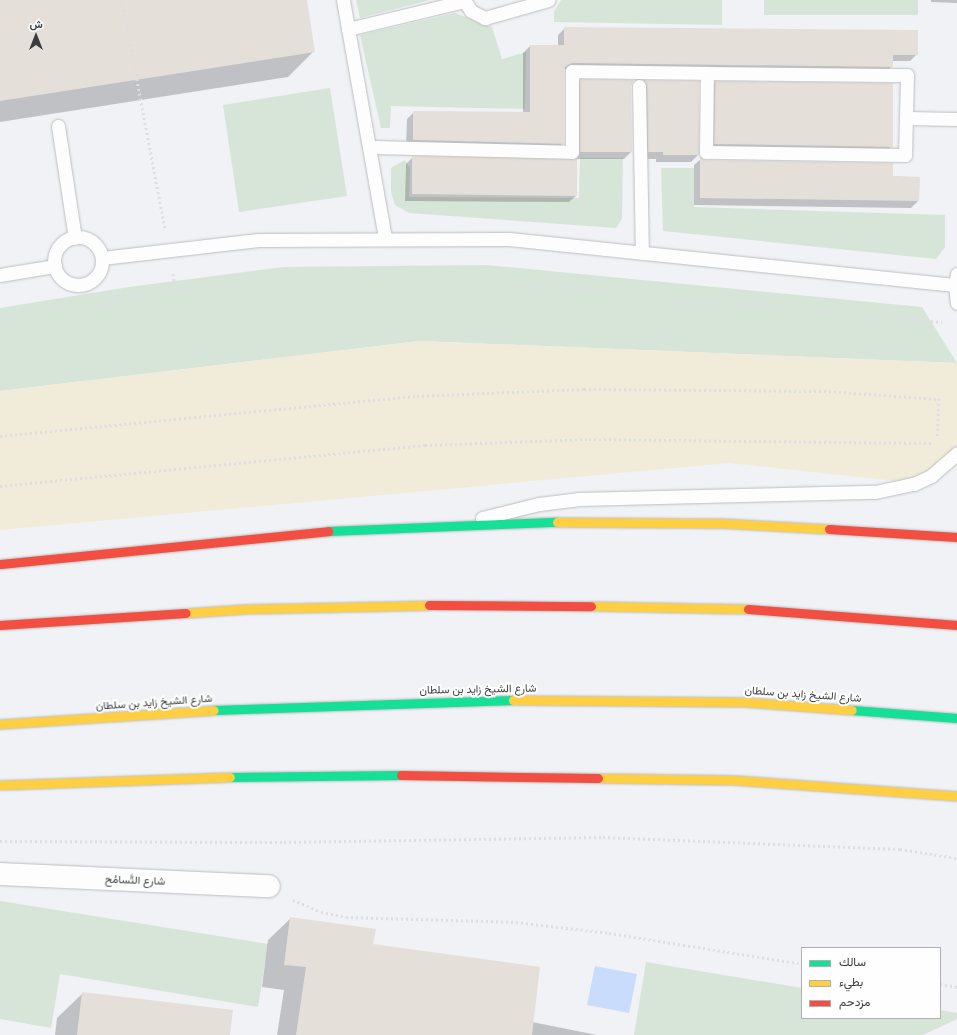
<!DOCTYPE html>
<meta charset="utf-8">
<style>
body{margin:0}
#map{position:relative;width:957px;height:1035px;overflow:hidden;background:#f0f2f5;font-family:"DM Sans",Vazirmatn,sans-serif}
div>[style]{position:absolute}
.green>*{inset:0;background:#d7e5d8}
.sand>*{inset:0;background:#f1ecd9}
.water>*{inset:0;background:#cadcfc}
.shadow>*{inset:0;background:#0003}
.building>*{inset:0;background:#e5dfd9}
.path>*{height:2.5px;margin-top:-1.25px;transform-origin:0;background:repeating-linear-gradient(90deg,#dddee0 0 2px,transparent 0 5px)}
.roads{filter:drop-shadow(0 0 1px #bcbec0) drop-shadow(0 0 1px #bcbec0)}
.lane>*{height:13px;margin:-6.5px;padding:0 6.5px;transform-origin:6.5px;border-radius:6.5px;background:#fdfdfe}
.lane>.ring{margin:-6.5px;padding:0;box-sizing:content-box;background:none;border:13px solid #fdfdfe;border-radius:50%}
.street>*{height:22px;margin:-11px;padding:0 11px;transform-origin:11px;border-radius:11px;background:#fdfdfe}
.fast>*{height:9px;margin:-4.5px;padding:0 4.5px;transform-origin:4.5px;border-radius:4.5px;background:#16e098}
.slow>*{height:9px;margin:-4.5px;padding:0 4.5px;transform-origin:4.5px;border-radius:4.5px;background:#ffcf43}
.jam>*{height:9px;margin:-4.5px;padding:0 4.5px;transform-origin:4.5px;border-radius:4.5px;background:#f24e42}
span{translate:-50% -50%;white-space:nowrap;text-align:center;line-height:1.15;-webkit-text-stroke:4px #fefefe;paint-order:stroke}
.street-label{font-size:11px;color:#3a3c3e}
.legend{position:absolute;left:801px;top:947px;width:140px;height:72px;box-sizing:border-box;background:#fefefe;border:1px solid #b0b0b1;margin:0;padding:5px 7px;list-style:none;font-size:12px;color:#3a3c3e}
.legend li{display:flex;align-items:center;gap:8px;height:20px}
.legend b{width:20px;border:1px solid #b0b0b1}
.north{position:absolute;left:16px;top:16px;width:40px;height:40px;-webkit-text-stroke:3px #fefefe;paint-order:stroke;rotate:0deg;font-size:11px;font-weight:700;line-height:16px;text-align:center;color:#3a3c3e}
.north::after{content:'';display:block;margin:auto;width:14px;height:18px;background:#3a3c3e;clip-path:polygon(50% 0,100% 100%,50% 72%,0 100%)}
</style>
<div id="map">
<div class="green">
<div style="clip-path:polygon(356px 0,430px 0,360px 18px)"></div>
<div style="clip-path:polygon(561px 0,722px 0,722px 25px,554px 22px,554px 12px)"></div>
<div style="clip-path:polygon(764px 0,918px 0,918px 15px,764px 15px)"></div>
<div style="clip-path:polygon(455px 13px,492px 27px,502px 59px,526px 52px,525px 109px,391px 106px,390px 128px,381px 128px,360px 35px)"></div>
<div style="clip-path:polygon(330px 88px,347px 196px,239px 212px,223px 105px)"></div>
<div style="clip-path:polygon(580px 158px,623px 158px,622px 219px,616px 228px,409px 213px,395px 205px,391px 192px,391px 168px,405px 160px,410px 168px,409px 197px,579px 198px)"></div>
<div style="clip-path:polygon(661px 168px,694px 168px,694px 207px,945px 215px,945px 247px,936px 259px,663px 231px)"></div>
<div style="clip-path:polygon(486px 265px,922px 307px,957px 363px,420px 341px,0 391px,0 308px,129px 287px,284px 267px)"></div>
<div style="clip-path:polygon(0 901px,268px 944px,258px 1007px,60px 974px,51px 1028px,0 1019px)"></div>
<div style="clip-path:polygon(646px 962px,802px 988px,802px 1018px,940px 1018px,940px 1010px,957px 1013px,957px 1019px,923px 1035px,634px 1035px)"></div>
</div>
<div class="sand">
<div style="clip-path:polygon(420px 341px,957px 363px,957px 464px,938px 476px,905px 482px,729px 463px,0 530px,0 391px)"></div>
</div>
<div class="water">
<div style="clip-path:polygon(595px 966px,637px 974px,629px 1013px,587px 1005px)"></div>
</div>
<div class="shadow">
<div style="clip-path:polygon(0 0,306px 0,314px 51px,288px 77px,0 122px)"></div>
<div style="clip-path:polygon(931px 0,957px 0,957px 3px,931px 2px)"></div>
<div style="clip-path:polygon(565px 28px,917px 54px,910px 61px,892px 61px,892px 66px,885px 73px,564px 69px,563px 143px,556px 150px,406px 147px,407px 119px,414px 112px,523px 113px,523px 53px,530px 46px,558px 46px,558px 35px)"></div>
<div style="clip-path:polygon(580px 80px,630px 86px,631px 152px,624px 159px,576px 159px,576px 196px,569px 202px,405px 201px,406px 164px,413px 157px,574px 159px,574px 87px)"></div>
<div style="clip-path:polygon(644px 81px,698px 82px,698px 155px,691px 162px,656px 162px,656px 159px,642px 159px,638px 88px)"></div>
<div style="clip-path:polygon(715px 82px,892px 146px,885px 153px,708px 151px,708px 89px)"></div>
<div style="clip-path:polygon(701px 159px,706px 161px,919px 178px,918px 201px,911px 208px,694px 205px,694px 165px)"></div>
<div style="clip-path:polygon(291px 918px,372px 945px,399px 1035px,277px 1035px,284px 990px,262px 987px,268px 940px)"></div>
<div style="clip-path:polygon(83px 993px,229px 1035px,55px 1035px,57px 1018px)"></div>
<div style="clip-path:polygon(532px 1022px,597px 1035px,434px 1035px)"></div>
</div>
<div class="building">
<div style="clip-path:polygon(0 0,307px 0,315px 52px,0 101px)"></div>
<div style="clip-path:polygon(564px 27px,918px 30px,918px 55px,893px 55px,893px 67px,572px 63px,565px 67px,564px 71px,564px 144px,413px 140px,413px 111px,530px 112px,530px 45px,564px 45px)"></div>
<div style="clip-path:polygon(580px 79px,634px 80px,631px 86px,632px 152px,580px 152px)"></div>
<div style="clip-path:polygon(644px 80px,699px 81px,699px 155px,663px 155px,663px 152px,648px 152px,647px 86px)"></div>
<div style="clip-path:polygon(715px 81px,893px 83px,893px 147px,714px 144px)"></div>
<div style="clip-path:polygon(412px 156px,577px 158px,577px 196px,412px 194px)"></div>
<div style="clip-path:polygon(700px 157px,706px 160px,893px 163px,893px 176px,920px 177px,919px 201px,700px 198px)"></div>
<div style="clip-path:polygon(290px 917px,376px 929px,373px 944px,540px 967px,532px 1035px,296px 1035px,306px 967px,284px 965px)"></div>
<div style="clip-path:polygon(82px 992px,233px 1010px,230px 1035px,77px 1035px)"></div>
</div>
<div class="path">
<div style="left:122px;top:0;width:232px;rotate:79.3deg"></div>
<div style="left:173px;top:274px;width:16px;rotate:79deg"></div>
<div style="left:0;top:315px;width:52px;rotate:-8.9deg"></div>
<div style="left:51px;top:307px;width:16px;rotate:14deg"></div>
<div style="left:67px;top:311px;width:16px"></div>
<div style="left:83px;top:311px;width:26px;rotate:-16deg"></div>
<div style="left:108px;top:304px;width:12px;rotate:-35deg"></div>
<div style="left:118px;top:297px;width:130px;rotate:-7.1deg"></div>
<div style="left:247px;top:281px;width:47px;rotate:-4.9deg"></div>
<div style="left:294px;top:277px;width:88px;rotate:-0.7deg"></div>
<div style="left:382px;top:276px;width:100px;rotate:1.7deg"></div>
<div style="left:482px;top:279px;width:181px;rotate:6deg"></div>
<div style="left:662px;top:298px;width:281px;rotate:4.9deg"></div>
<div style="left:0;top:436px;width:419px;rotate:-5.5deg"></div>
<div style="left:417px;top:396px;width:167px;rotate:-2.4deg"></div>
<div style="left:584px;top:389px;width:240px;rotate:0.5deg"></div>
<div style="left:824px;top:391px;width:115px;rotate:4deg"></div>
<div style="left:939px;top:399px;width:38px;rotate:92deg"></div>
<div style="left:0;top:486px;width:427px;rotate:-5.5deg"></div>
<div style="left:425px;top:445px;width:164px;rotate:-2.1deg"></div>
<div style="left:589px;top:439px;width:343px;rotate:0.7deg"></div>
<div style="left:0;top:841px;width:284px;rotate:0.2deg"></div>
<div style="left:284px;top:842px;width:319px;rotate:-0.9deg"></div>
<div style="left:603px;top:837px;width:297px;rotate:2.3deg"></div>
<div style="left:900px;top:849px;width:58px;rotate:9deg"></div>
<div style="left:293px;top:900px;width:30px;rotate:23deg"></div>
<div style="left:321px;top:912px;width:25px;rotate:11deg"></div>
<div style="left:346px;top:917px;width:170px;rotate:1.7deg"></div>
<div style="left:516px;top:922px;width:94px;rotate:6.7deg"></div>
<div style="left:609px;top:933px;width:195px;rotate:9.1deg"></div>
<div style="left:940px;top:984px;width:17px;rotate:10deg"></div>
</div>
<div class="roads">
<div class="lane">
<div style="left:343px;top:0;width:242px;rotate:80deg"></div>
<div style="left:464px;top:0;width:13px;rotate:58deg"></div>
<div style="left:471px;top:11px;width:16px;rotate:27deg"></div>
<div style="left:485px;top:18px;width:66px;rotate:-15.9deg"></div>
<div style="left:348px;top:29px;width:120px;rotate:-13.5deg"></div>
<div style="left:707px;top:73px;width:200px;rotate:0.6deg"></div>
<div style="left:907px;top:75px;width:80px;rotate:91.4deg"></div>
<div style="left:905px;top:155px;width:199px;rotate:-179.1deg"></div>
<div style="left:706px;top:152px;width:79px;rotate:-89.3deg"></div>
<div style="left:639px;top:86px;width:167px;rotate:89deg"></div>
<div style="left:906px;top:118px;width:51px;rotate:1.1deg"></div>
<div style="left:58px;top:126px;width:113px;rotate:81.4deg"></div>
<div style="left:370px;top:147px;width:202px;rotate:1.4deg"></div>
<div style="left:572px;top:152px;width:81px;rotate:-90deg"></div>
<div style="left:572px;top:71px;width:135px;rotate:0.8deg"></div>
<div class="ring" style="left:54px;top:237px;width:35px;height:35px"></div>
<div style="left:102px;top:258px;width:157px;rotate:-6.6deg"></div>
<div style="left:258px;top:240px;width:251px;rotate:-0.2deg"></div>
<div style="left:509px;top:239px;width:448px;rotate:5.9deg"></div>
<div style="left:957px;top:274px;width:11px;rotate:100deg"></div>
<div style="left:955px;top:285px;width:18px;rotate:84deg"></div>
<div style="left:0;top:275px;width:56px;rotate:-9.3deg"></div>
<div style="left:482px;top:518px;width:59px;rotate:-13.8deg"></div>
<div style="left:539px;top:504px;width:39px;rotate:-7deg"></div>
<div style="left:578px;top:499px;width:297px;rotate:-1.4deg"></div>
<div style="left:875px;top:492px;width:40px;rotate:-12deg"></div>
<div style="left:914px;top:484px;width:19px;rotate:-25deg"></div>
<div style="left:931px;top:476px;width:35px;rotate:-41deg"></div>
</div>
<div class="street">
<div style="left:0;top:874px;width:269px;rotate:2.6deg"></div>
</div>
<div class="fast">
<div style="left:328px;top:531px;width:229px;rotate:-2.3deg"></div>
<div style="left:214px;top:710px;width:299px;rotate:-1.9deg"></div>
<div style="left:852px;top:710px;width:105px;rotate:4.4deg"></div>
<div style="left:230px;top:777px;width:171px;rotate:-0.7deg"></div>
</div>
<div class="slow">
<div style="left:557px;top:522px;width:162px;rotate:0.4deg"></div>
<div style="left:719px;top:523px;width:110px;rotate:3.1deg"></div>
<div style="left:591px;top:606px;width:157px;rotate:1.1deg"></div>
<div style="left:186px;top:613px;width:59px;rotate:-3.9deg"></div>
<div style="left:245px;top:609px;width:184px;rotate:-1.2deg"></div>
<div style="left:513px;top:700px;width:232px;rotate:0.5deg"></div>
<div style="left:745px;top:702px;width:107px;rotate:4.3deg"></div>
<div style="left:0;top:724px;width:214px;rotate:-3.7deg"></div>
<div style="left:598px;top:778px;width:136px;rotate:0.8deg"></div>
<div style="left:734px;top:780px;width:224px;rotate:4.1deg"></div>
<div style="left:0;top:785px;width:230px;rotate:-2deg"></div>
</div>
<div class="jam">
<div style="left:829px;top:529px;width:128px;rotate:3.6deg"></div>
<div style="left:0;top:564px;width:330px;rotate:-5.7deg"></div>
<div style="left:429px;top:605px;width:162px;rotate:0.4deg"></div>
<div style="left:748px;top:609px;width:210px;rotate:4.4deg"></div>
<div style="left:0;top:625px;width:186px;rotate:-3.7deg"></div>
<div style="left:401px;top:775px;width:197px;rotate:0.9deg"></div>
</div>
</div>
<div class="street-label">
<span style="left:478px;top:689px;rotate:-1deg">شارع الشيخ زايد بن سلطان</span>
<span style="left:803px;top:694px;rotate:4deg">شارع الشيخ زايد بن سلطان</span>
<span style="left:154px;top:702px;rotate:-4deg">شارع الشيخ زايد بن سلطان</span>
<span style="left:135px;top:880px;rotate:2deg">شارع التَّسامُح</span>
</div>
<ul class="legend">
<li><b style="height:5px;background:#16e098"></b>سالك</li>
<li><b style="height:5px;background:#ffcf43"></b>بطيء</li>
<li><b style="height:5px;background:#f24e42"></b>مزدحم</li>
</ul>
<div class="north">ش</div>
</div>
